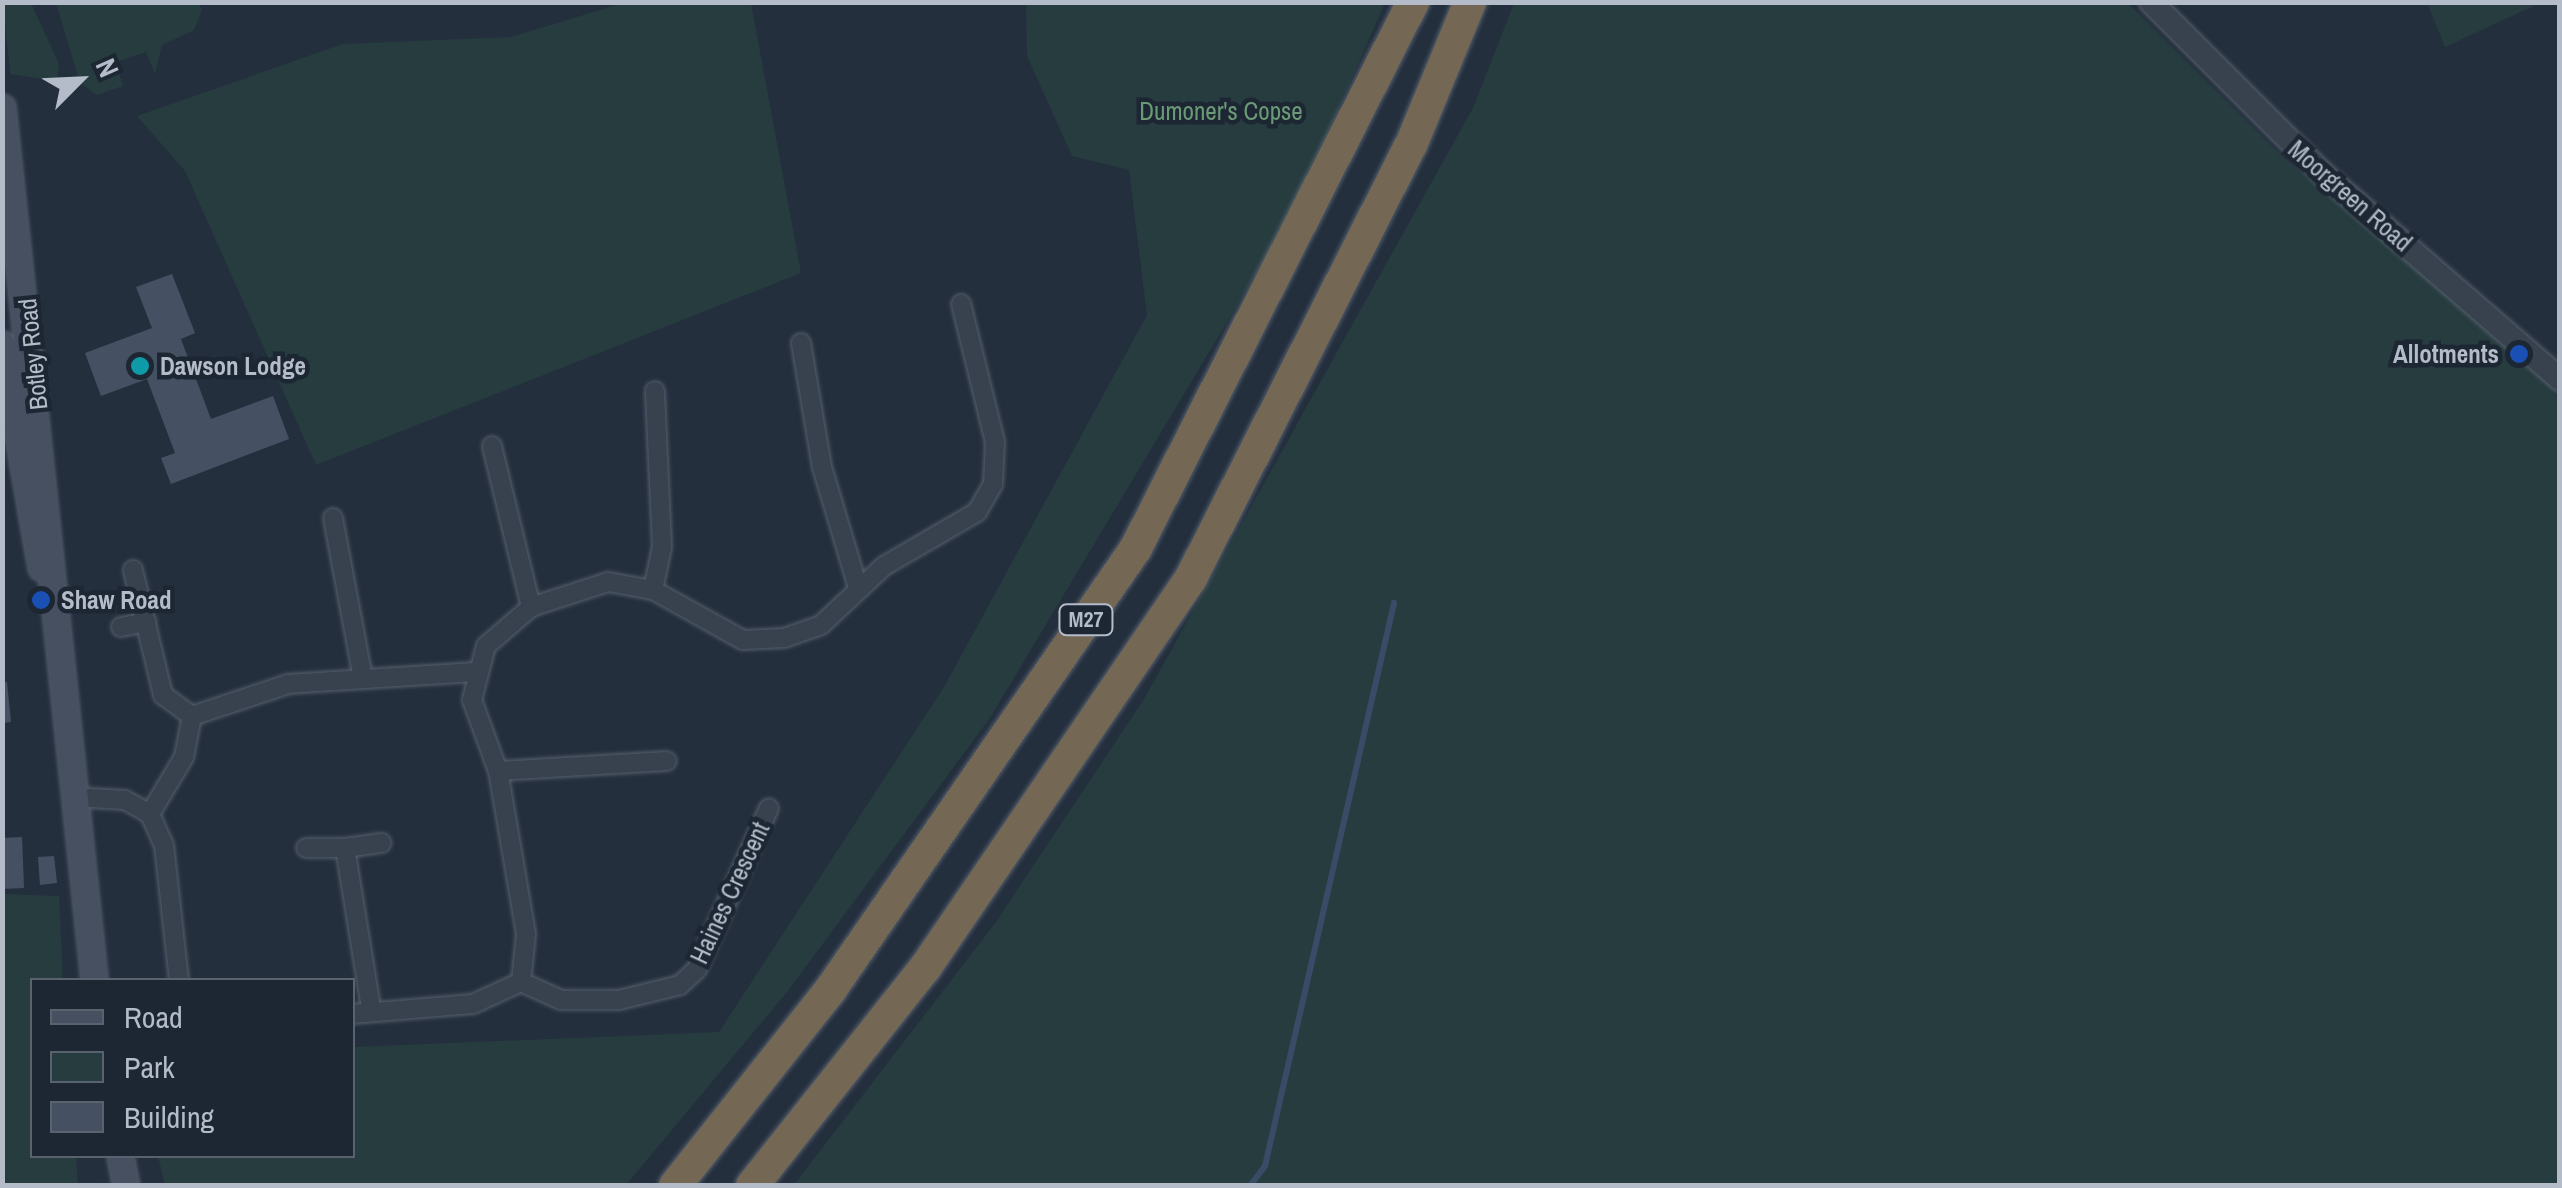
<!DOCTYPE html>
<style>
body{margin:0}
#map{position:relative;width:2562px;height:1188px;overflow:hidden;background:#242f3e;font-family:"Archivo Narrow",sans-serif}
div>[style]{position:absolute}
.green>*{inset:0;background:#263c3f}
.stream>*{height:6px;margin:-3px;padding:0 3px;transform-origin:3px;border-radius:3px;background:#394c67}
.building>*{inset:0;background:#455162}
.roads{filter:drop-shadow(0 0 2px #565f6c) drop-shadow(0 0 2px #565f6c)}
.minor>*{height:18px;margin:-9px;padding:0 9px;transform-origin:9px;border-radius:9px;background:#38414e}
.tertiary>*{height:22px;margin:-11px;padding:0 11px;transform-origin:11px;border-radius:11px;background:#38414e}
.secondary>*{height:25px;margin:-12.5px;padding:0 12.5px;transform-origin:12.5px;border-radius:12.5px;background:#465061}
.motorway>*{height:32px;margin:-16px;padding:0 16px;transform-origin:16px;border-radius:16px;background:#746855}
.dots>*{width:28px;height:28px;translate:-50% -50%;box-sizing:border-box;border:5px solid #1d2633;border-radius:50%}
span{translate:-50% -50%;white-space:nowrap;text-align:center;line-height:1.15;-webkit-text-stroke:9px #1d2633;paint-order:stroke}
.shield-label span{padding:2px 8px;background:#1d2633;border:2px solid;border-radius:8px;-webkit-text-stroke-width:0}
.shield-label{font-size:22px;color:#b4bcc9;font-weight:700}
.park-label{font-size:25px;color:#6b9a76}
.street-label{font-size:25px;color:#b4bcc9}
.poi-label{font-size:25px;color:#b4bcc9;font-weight:700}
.right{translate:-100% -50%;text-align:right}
.left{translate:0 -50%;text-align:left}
.frame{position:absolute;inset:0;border:5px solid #b4bcc9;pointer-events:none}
.legend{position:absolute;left:30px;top:978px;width:325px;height:180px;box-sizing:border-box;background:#1d2633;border:2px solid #59626f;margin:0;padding:12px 18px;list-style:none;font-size:30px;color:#b4bcc9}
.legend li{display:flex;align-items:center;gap:20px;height:50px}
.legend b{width:50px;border:2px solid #59626f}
.north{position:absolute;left:30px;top:30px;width:100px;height:100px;-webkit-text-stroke:8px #1d2633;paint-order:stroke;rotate:66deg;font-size:28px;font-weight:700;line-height:40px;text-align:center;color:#b4bcc9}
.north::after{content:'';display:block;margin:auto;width:35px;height:45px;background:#b4bcc9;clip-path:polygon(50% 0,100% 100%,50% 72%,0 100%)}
</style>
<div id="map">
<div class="green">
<div style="clip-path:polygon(3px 2px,31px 3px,59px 64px,57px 81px,10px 74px)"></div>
<div style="clip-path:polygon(56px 3px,199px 3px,202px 10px,194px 30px,162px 45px,155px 74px,146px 52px,116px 62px,123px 86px,97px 95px,80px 83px)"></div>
<div style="clip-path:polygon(623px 3px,751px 3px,801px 273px,316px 465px,185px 171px,137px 116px,343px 44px,511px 37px)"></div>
<div style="clip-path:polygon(1026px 3px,1385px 3px,1294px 210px,990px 718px,787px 992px,626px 1185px,165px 1185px,158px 1156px,352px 1156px,353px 1047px,719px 1032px,944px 687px,1147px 315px,1129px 170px,1072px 156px,1027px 56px)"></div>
<div style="clip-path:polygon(1514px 3px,2128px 3px,2285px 159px,2559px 388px,2559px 1185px,793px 1186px,996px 922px,1144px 699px,1474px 106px)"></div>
<div style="clip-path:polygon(2427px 3px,2540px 3px,2445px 47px)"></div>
<div style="clip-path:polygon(3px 894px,59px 896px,63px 980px,32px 980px,32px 1156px,76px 1156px,78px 1185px,3px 1185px)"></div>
</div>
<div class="stream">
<div style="left:1250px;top:1186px;width:25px;rotate:-53deg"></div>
<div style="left:1265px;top:1166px;width:578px;rotate:-77.09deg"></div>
</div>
<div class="building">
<div style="clip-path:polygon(172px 274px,195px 333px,181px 339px,211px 419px,273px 396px,289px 439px,171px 484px,161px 458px,175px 453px,147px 379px,101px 396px,85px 353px,152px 328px,136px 287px)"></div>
<div style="clip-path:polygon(7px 682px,11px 722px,2px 723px,2px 683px)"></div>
<div style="clip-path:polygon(22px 837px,24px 888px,2px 889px,2px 838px)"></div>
<div style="clip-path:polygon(54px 856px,57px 883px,40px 885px,38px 857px)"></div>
</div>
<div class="roads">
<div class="minor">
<div style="left:801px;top:343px;width:126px;rotate:80.4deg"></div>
<div style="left:822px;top:467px;width:126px;rotate:73.4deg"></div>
<div style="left:492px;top:446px;width:166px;rotate:76.4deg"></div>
<div style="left:333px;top:518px;width:158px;rotate:79.4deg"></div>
<div style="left:133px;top:570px;width:129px;rotate:76.5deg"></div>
<div style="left:163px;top:695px;width:36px;rotate:36deg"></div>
<div style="left:653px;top:590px;width:44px;rotate:-78.2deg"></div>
<div style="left:662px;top:547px;width:156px;rotate:-92.6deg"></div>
<div style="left:121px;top:627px;width:26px;rotate:-11deg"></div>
<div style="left:192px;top:716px;width:101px;rotate:-18.4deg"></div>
<div style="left:288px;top:684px;width:186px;rotate:-3.7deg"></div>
<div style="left:498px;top:771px;width:169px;rotate:-3.4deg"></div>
<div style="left:72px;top:797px;width:53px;rotate:3.2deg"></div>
<div style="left:125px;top:800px;width:29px;rotate:29deg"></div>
<div style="left:150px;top:814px;width:34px;rotate:66deg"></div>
<div style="left:164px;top:845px;width:136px;rotate:83.7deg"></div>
<div style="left:150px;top:814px;width:66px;rotate:-59.2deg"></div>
<div style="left:184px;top:757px;width:42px;rotate:-79deg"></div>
<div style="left:306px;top:848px;width:39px"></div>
<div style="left:521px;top:982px;width:44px;rotate:24.2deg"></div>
<div style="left:561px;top:1000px;width:58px"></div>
<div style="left:619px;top:1000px;width:63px;rotate:-13.8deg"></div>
<div style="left:680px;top:985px;width:23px;rotate:-43deg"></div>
<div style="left:697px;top:969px;width:176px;rotate:-65.9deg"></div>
<div style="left:371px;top:1008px;width:162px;rotate:-99.2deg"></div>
<div style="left:345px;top:848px;width:37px;rotate:-8deg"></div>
<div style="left:352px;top:1014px;width:121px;rotate:-4.7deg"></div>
<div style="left:473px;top:1004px;width:53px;rotate:-24.6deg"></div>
<div style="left:521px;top:982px;width:48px;rotate:-84.1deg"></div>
<div style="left:526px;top:934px;width:165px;rotate:-99.7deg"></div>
<div style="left:498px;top:771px;width:76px;rotate:-110.1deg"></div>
<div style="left:472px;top:700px;width:56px;rotate:-75.5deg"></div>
<div style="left:486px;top:646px;width:60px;rotate:-40.9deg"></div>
<div style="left:531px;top:607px;width:81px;rotate:-18deg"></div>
<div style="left:608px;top:582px;width:46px;rotate:10.1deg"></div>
<div style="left:653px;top:590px;width:103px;rotate:29.1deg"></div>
<div style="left:743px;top:640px;width:41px;rotate:-2.8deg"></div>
<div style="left:784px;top:638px;width:39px;rotate:-19deg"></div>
<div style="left:821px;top:625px;width:86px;rotate:-43.1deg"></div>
<div style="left:884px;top:566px;width:108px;rotate:-30.1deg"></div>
<div style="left:977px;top:512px;width:32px;rotate:-60deg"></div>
<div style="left:993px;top:484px;width:42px;rotate:-87.3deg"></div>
<div style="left:995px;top:442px;width:142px;rotate:-103.8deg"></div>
</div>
<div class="tertiary">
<div style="left:2151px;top:2px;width:242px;rotate:45deg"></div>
<div style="left:2322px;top:173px;width:315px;rotate:40.9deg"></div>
</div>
<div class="secondary">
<div style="left:2px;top:107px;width:878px;rotate:83.98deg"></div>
<div style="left:2px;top:344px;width:227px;rotate:80.1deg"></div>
<div style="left:120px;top:1156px;width:31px;rotate:79deg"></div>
</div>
<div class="motorway">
<div style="left:675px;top:1186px;width:251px;rotate:-51.6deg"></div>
<div style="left:831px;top:989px;width:536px;rotate:-55.33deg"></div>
<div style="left:1136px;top:548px;width:612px;rotate:-63.1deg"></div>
<div style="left:752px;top:1186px;width:278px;rotate:-51.6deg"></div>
<div style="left:925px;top:968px;width:472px;rotate:-55.7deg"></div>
<div style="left:1191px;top:578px;width:486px;rotate:-63.1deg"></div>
<div style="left:1411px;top:145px;width:155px;rotate:-67.6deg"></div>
</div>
</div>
<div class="dots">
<div style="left:2519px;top:354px;background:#1a4fb4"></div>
<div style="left:140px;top:366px;background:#0f9aa8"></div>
<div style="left:41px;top:600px;background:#1a4fb4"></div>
</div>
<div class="shield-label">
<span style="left:1086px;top:620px">M27</span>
</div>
<div class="park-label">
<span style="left:1221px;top:111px">Dumoner's Copse</span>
</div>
<div class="street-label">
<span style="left:2350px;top:196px;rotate:41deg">Moorgreen Road</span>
<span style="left:33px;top:354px;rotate:-96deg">Botley Road</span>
<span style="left:730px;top:893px;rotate:-65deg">Haines Crescent</span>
</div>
<div class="poi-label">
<span class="right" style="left:2499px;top:354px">Allotments</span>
<span class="left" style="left:160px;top:366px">Dawson Lodge</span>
<span class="left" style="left:61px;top:600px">Shaw Road</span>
</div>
<div class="frame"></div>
<ul class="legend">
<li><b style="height:12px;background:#465061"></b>Road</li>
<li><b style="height:28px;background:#263c3f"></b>Park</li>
<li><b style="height:28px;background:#455162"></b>Building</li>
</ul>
<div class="north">N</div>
</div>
